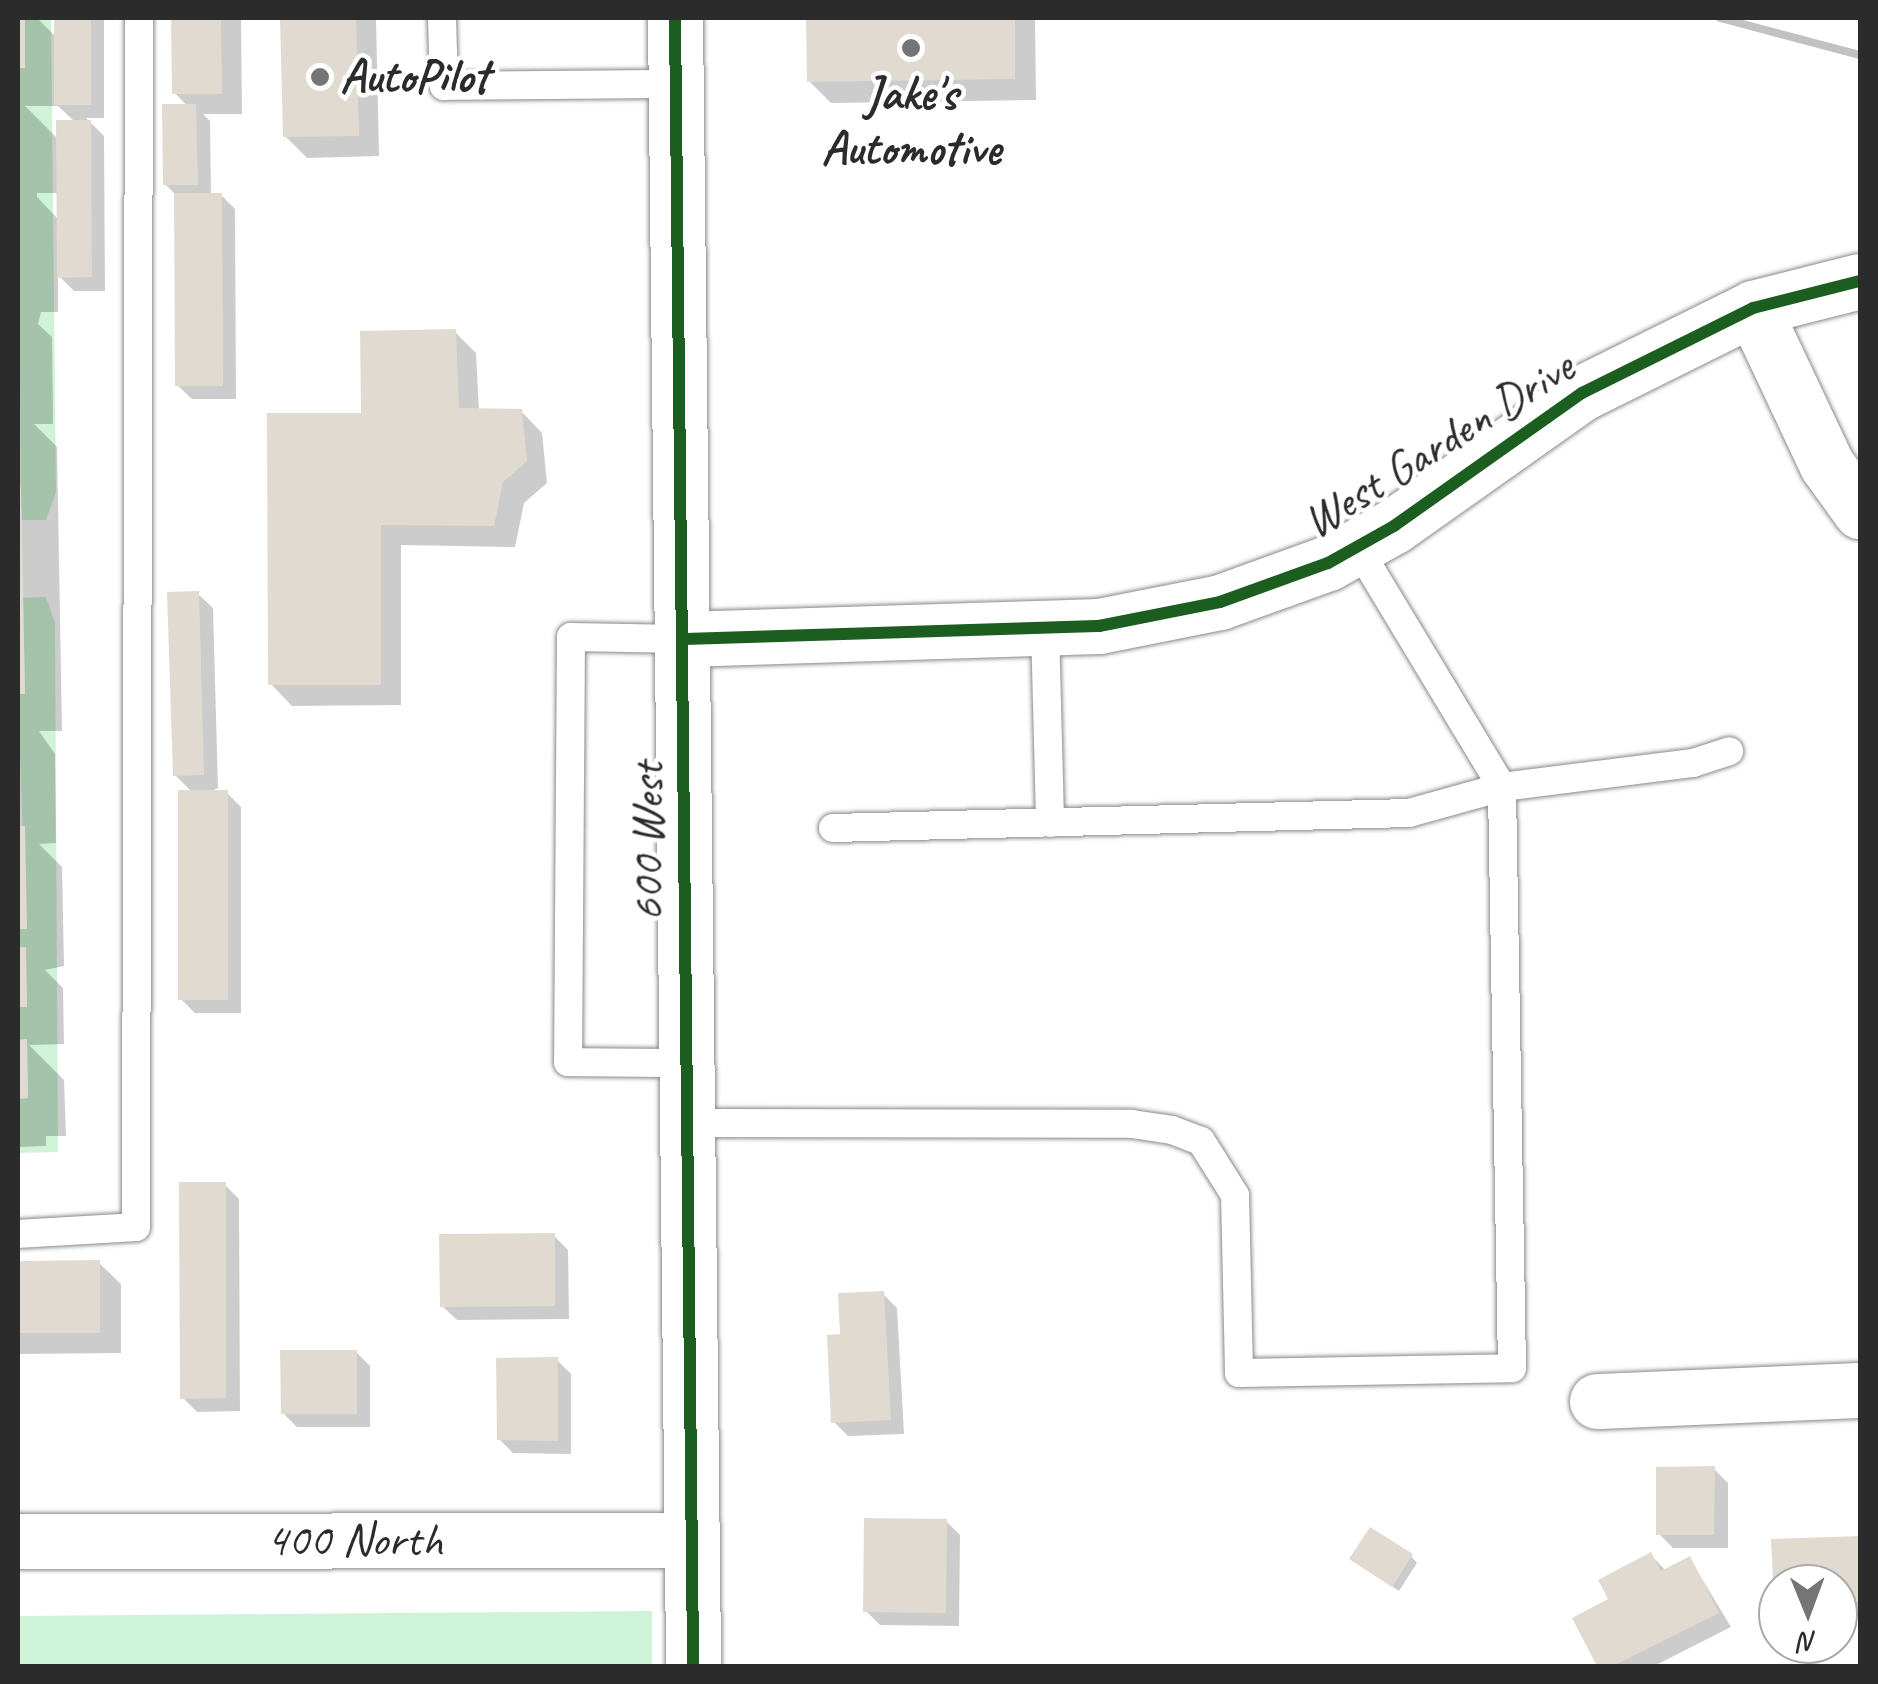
<!DOCTYPE html>
<style>
body{margin:0}
#map{position:relative;width:1878px;height:1684px;overflow:hidden;background:#fff;font-family:Caveat,sans-serif}
div>[style]{position:absolute}
.green>*{inset:0;background:#cff3d6}
.shadow>*{inset:0;background:#0003}
.building>*{inset:0;background:#e1dad1}
.roads{filter:drop-shadow(0 0 2px #8a8a8a) drop-shadow(0 0 2px #8a8a8a)}
.service>*{height:28px;margin:-14px;padding:0 14px;transform-origin:14px;border-radius:14px;background:#fff}
.minor>*{height:55px;margin:-27.5px;padding:0 27.5px;transform-origin:27.5px;border-radius:27.5px;background:#fff}
.tertiary>*{height:55px;margin:-27.5px;padding:0 27.5px;transform-origin:27.5px;border-radius:27.5px;background:#fff}
.rail>*{height:8px;margin:-4px;padding:0 4px;transform-origin:4px;border-radius:4px;background:#c2c2c2}
.cycleway>*{height:12px;margin:-6px;padding:0 6px;transform-origin:6px;border-radius:6px;background:#1b5e20}
.dots>*{width:28px;height:28px;translate:-50% -50%;box-sizing:border-box;border:5px solid #fff;border-radius:50%}
span{translate:-50% -50%;white-space:nowrap;text-align:center;line-height:1.15;-webkit-text-stroke:9px #fff;paint-order:stroke}
.poi-label{font-size:48px;color:#2b2b2b;font-weight:700}
.left{translate:0 -50%;text-align:left}
.street-label{font-size:48px;color:#2b2b2b}
.frame{position:absolute;inset:0;border:20px solid #2b2b2b;pointer-events:none}
.north{position:absolute;left:1758px;top:1564px;width:100px;height:100px;box-sizing:border-box;background:#fff;border:2px solid #aaa;border-radius:50%;rotate:179deg;font-size:28px;font-weight:700;line-height:40px;text-align:center;color:#2b2b2b}
.north::after{content:'';display:block;margin:auto;width:35px;height:45px;background:#757575;clip-path:polygon(50% 0,100% 100%,50% 72%,0 100%)}
</style>
<div id="map">
<div class="green">
<div style="clip-path:polygon(25px 18px,51px 18px,56px 492px,46px 520px,22px 520px,21px 505px,18px 68px,25px 68px)"></div>
<div style="clip-path:polygon(46px 597px,55px 623px,58px 1152px,18px 1153px,18px 1099px,28px 1098px,27px 1040px,18px 1040px,18px 1007px,27px 1006px,25px 947px,18px 947px,18px 929px,26px 929px,18px 694px,25px 693px,23px 598px)"></div>
<div style="clip-path:polygon(652px 1611px,652px 1666px,18px 1666px,18px 1616px)"></div>
</div>
<div class="shadow">
<div style="clip-path:polygon(evenodd,18px 18px,37px 18px,56px 37px,56px 18px,104px 18px,104px 118px,86px 118px,104px 136px,105px 291px,74px 291px,58px 275px,58px 312px,41px 312px,38px 324px,52px 337px,53px 424px,34px 424px,57px 447px,62px 731px,39px 731px,55px 754px,56px 843px,39px 844px,62px 867px,64px 966px,45px 970px,63px 988px,64px 1044px,29px 1045px,64px 1080px,66px 1136px,46px 1136px,46px 1146px,18px 1147px,18px 18px,25px 106px,58px 106px,75px 122px,58px 139px,25px 106px,18px 18px,37px 193px,59px 193px,59px 220px,37px 197px,37px 193px)"></div>
<div style="clip-path:polygon(174px 18px,241px 18px,242px 114px,203px 114px,210px 121px,211px 195px,221px 195px,235px 209px,236px 399px,192px 399px,177px 385px,176px 195px,165px 184px,188px 107px,175px 93px)"></div>
<div style="clip-path:polygon(283px 18px,376px 18px,379px 156px,307px 158px,285px 136px)"></div>
<div style="clip-path:polygon(808px 18px,1035px 18px,1036px 100px,831px 103px,809px 81px)"></div>
<div style="clip-path:polygon(455px 332px,476px 353px,479px 411px,521px 411px,542px 433px,547px 483px,524px 503px,515px 547px,401px 545px,401px 705px,292px 706px,271px 684px,364px 416px)"></div>
<div style="clip-path:polygon(198px 594px,213px 608px,218px 788px,207px 793px,227px 793px,241px 807px,241px 1013px,195px 1013px,181px 999px,193px 793px,175px 775px)"></div>
<div style="clip-path:polygon(225px 1185px,239px 1199px,240px 1411px,197px 1412px,183px 1398px)"></div>
<div style="clip-path:polygon(554px 1236px,568px 1250px,569px 1319px,457px 1320px,442px 1306px)"></div>
<div style="clip-path:polygon(18px 1263px,99px 1263px,121px 1284px,121px 1353px,18px 1354px)"></div>
<div style="clip-path:polygon(883px 1294px,897px 1308px,904px 1434px,848px 1436px,834px 1422px,842px 1336px)"></div>
<div style="clip-path:polygon(356px 1352px,370px 1366px,370px 1427px,297px 1427px,283px 1413px)"></div>
<div style="clip-path:polygon(557px 1360px,571px 1374px,571px 1454px,513px 1453px,499px 1439px)"></div>
<div style="clip-path:polygon(1714px 1469px,1728px 1483px,1728px 1548px,1673px 1548px,1659px 1534px)"></div>
<div style="clip-path:polygon(946px 1521px,960px 1535px,959px 1626px,880px 1625px,866px 1611px)"></div>
<div style="clip-path:polygon(1860px 1538px,1860px 1616px,1838px 1617px,1838px 1584px,1778px 1584px,1776px 1604px,1774px 1541px)"></div>
<div style="clip-path:polygon(1651px 1555px,1666px 1571px,1690px 1559px,1731px 1627px,1654px 1666px,1600px 1666px,1575px 1619px,1611px 1600px)"></div>
<div style="clip-path:polygon(1411px 1556px,1417px 1563px,1399px 1591px,1352px 1559px)"></div>
</div>
<div class="building">
<div style="clip-path:polygon(18px 18px,25px 18px,25px 68px,18px 68px)"></div>
<div style="clip-path:polygon(54px 18px,91px 18px,91px 105px,54px 105px)"></div>
<div style="clip-path:polygon(171px 18px,221px 18px,222px 94px,172px 94px)"></div>
<div style="clip-path:polygon(280px 18px,356px 18px,359px 136px,283px 137px)"></div>
<div style="clip-path:polygon(806px 18px,1015px 18px,1015px 79px,807px 82px)"></div>
<div style="clip-path:polygon(162px 104px,196px 104px,198px 185px,163px 185px)"></div>
<div style="clip-path:polygon(56px 120px,91px 120px,92px 277px,57px 278px)"></div>
<div style="clip-path:polygon(174px 193px,222px 193px,223px 386px,175px 386px)"></div>
<div style="clip-path:polygon(456px 329px,459px 408px,522px 409px,527px 461px,503px 482px,494px 526px,381px 525px,381px 685px,268px 685px,267px 413px,361px 413px,360px 331px)"></div>
<div style="clip-path:polygon(18px 487px,21px 487px,25px 694px,18px 694px)"></div>
<div style="clip-path:polygon(199px 591px,204px 775px,173px 776px,167px 592px)"></div>
<div style="clip-path:polygon(178px 790px,228px 790px,228px 1000px,178px 1000px)"></div>
<div style="clip-path:polygon(18px 826px,25px 826px,27px 929px,18px 929px)"></div>
<div style="clip-path:polygon(26px 947px,27px 1007px,18px 1007px,18px 948px)"></div>
<div style="clip-path:polygon(27px 1039px,28px 1098px,18px 1099px,18px 1040px)"></div>
<div style="clip-path:polygon(179px 1182px,226px 1182px,226px 1398px,180px 1399px)"></div>
<div style="clip-path:polygon(555px 1233px,555px 1306px,440px 1307px,439px 1234px)"></div>
<div style="clip-path:polygon(100px 1260px,100px 1333px,18px 1333px,18px 1261px)"></div>
<div style="clip-path:polygon(884px 1291px,891px 1420px,831px 1423px,827px 1335px,840px 1334px,838px 1293px)"></div>
<div style="clip-path:polygon(280px 1350px,357px 1350px,357px 1414px,281px 1414px)"></div>
<div style="clip-path:polygon(558px 1357px,558px 1441px,497px 1440px,496px 1358px)"></div>
<div style="clip-path:polygon(1715px 1466px,1714px 1535px,1656px 1535px,1656px 1467px)"></div>
<div style="clip-path:polygon(864px 1518px,947px 1519px,946px 1613px,863px 1612px)"></div>
<div style="clip-path:polygon(1370px 1527px,1413px 1554px,1392px 1587px,1349px 1559px)"></div>
<div style="clip-path:polygon(1860px 1536px,1860px 1602px,1838px 1603px,1838px 1584px,1778px 1584px,1774px 1605px,1771px 1539px)"></div>
<div style="clip-path:polygon(1651px 1552px,1661px 1571px,1690px 1556px,1719px 1613px,1613px 1666px,1597px 1666px,1572px 1618px,1608px 1599px,1598px 1580px)"></div>
</div>
<div class="roads">
<div class="service">
<div style="left:442px;top:18px;width:68px;rotate:88.3deg"></div>
<div style="left:444px;top:86px;width:232px;rotate:-0.5deg"></div>
<div style="left:1045px;top:628px;width:195px;rotate:88.5deg"></div>
<div style="left:683px;top:639px;width:112px;rotate:-179deg"></div>
<div style="left:571px;top:637px;width:425px;rotate:90.4deg"></div>
<div style="left:568px;top:1062px;width:117px;rotate:0.5deg"></div>
<div style="left:833px;top:828px;width:576px;rotate:-1.49deg"></div>
<div style="left:1409px;top:813px;width:97px;rotate:-15.6deg"></div>
<div style="left:1502px;top:787px;width:193px;rotate:-7.2deg"></div>
<div style="left:1693px;top:763px;width:38px;rotate:-18deg"></div>
<div style="left:686px;top:1123px;width:446px;rotate:0.1deg"></div>
<div style="left:1132px;top:1124px;width:40px;rotate:8.5deg"></div>
<div style="left:1172px;top:1130px;width:31px;rotate:21deg"></div>
<div style="left:1201px;top:1141px;width:64px;rotate:57.8deg"></div>
<div style="left:1235px;top:1195px;width:178px;rotate:88.7deg"></div>
<div style="left:1239px;top:1373px;width:273px;rotate:-1deg"></div>
<div style="left:1512px;top:1368px;width:581px;rotate:-90.99deg"></div>
<div style="left:1502px;top:787px;width:280px;rotate:-121.1deg"></div>
<div style="left:18px;top:1234px;width:118px;rotate:-3.4deg"></div>
<div style="left:136px;top:1227px;width:1209px;rotate:-89.86deg"></div>
</div>
<div class="minor">
<div style="left:1753px;top:308px;width:174px;rotate:64.8deg"></div>
<div style="left:1827px;top:465px;width:57px;rotate:54.3deg"></div>
<div style="left:683px;top:639px;width:416px;rotate:-1.8deg"></div>
<div style="left:1099px;top:626px;width:123px;rotate:-11.2deg"></div>
<div style="left:1220px;top:602px;width:115px;rotate:-19.9deg"></div>
<div style="left:1328px;top:563px;width:76px;rotate:-29.3deg"></div>
<div style="left:1394px;top:526px;width:230px;rotate:-35.3deg"></div>
<div style="left:1582px;top:393px;width:191px;rotate:-26.4deg"></div>
<div style="left:1753px;top:308px;width:110px;rotate:-14.2deg"></div>
<div style="left:1597px;top:1401px;width:263px;rotate:-2.4deg"></div>
<div style="left:18px;top:1541px;width:672px;rotate:-0.09deg"></div>
</div>
<div class="tertiary">
<div style="left:675px;top:18px;width:1648px;rotate:89.37deg"></div>
</div>
</div>
<div class="rail">
<div style="left:1720px;top:18px;width:145px;rotate:14.8deg"></div>
</div>
<div class="cycleway">
<div style="left:675px;top:18px;width:1648px;rotate:89.37deg"></div>
<div style="left:683px;top:639px;width:416px;rotate:-1.8deg"></div>
<div style="left:1099px;top:626px;width:123px;rotate:-11.2deg"></div>
<div style="left:1220px;top:602px;width:115px;rotate:-19.9deg"></div>
<div style="left:1328px;top:563px;width:76px;rotate:-29.3deg"></div>
<div style="left:1394px;top:526px;width:230px;rotate:-35.3deg"></div>
<div style="left:1582px;top:393px;width:191px;rotate:-26.4deg"></div>
<div style="left:1753px;top:308px;width:110px;rotate:-14.2deg"></div>
</div>
<div class="dots">
<div style="left:911px;top:48px;background:#757575"></div>
<div style="left:320px;top:77px;background:#757575"></div>
</div>
<div class="poi-label">
<span class="left" style="left:340px;top:77px">AutoPilot</span>
<span style="left:911px;top:121px">Jake's<br>Automotive</span>
</div>
<div class="street-label">
<span style="left:1438px;top:444px;rotate:-32deg">West Garden Drive</span>
<span style="left:647px;top:842px;rotate:-90deg">600 West</span>
<span style="left:354px;top:1540px">400 North</span>
</div>
<div class="frame"></div>
<div class="north">N</div>
</div>
